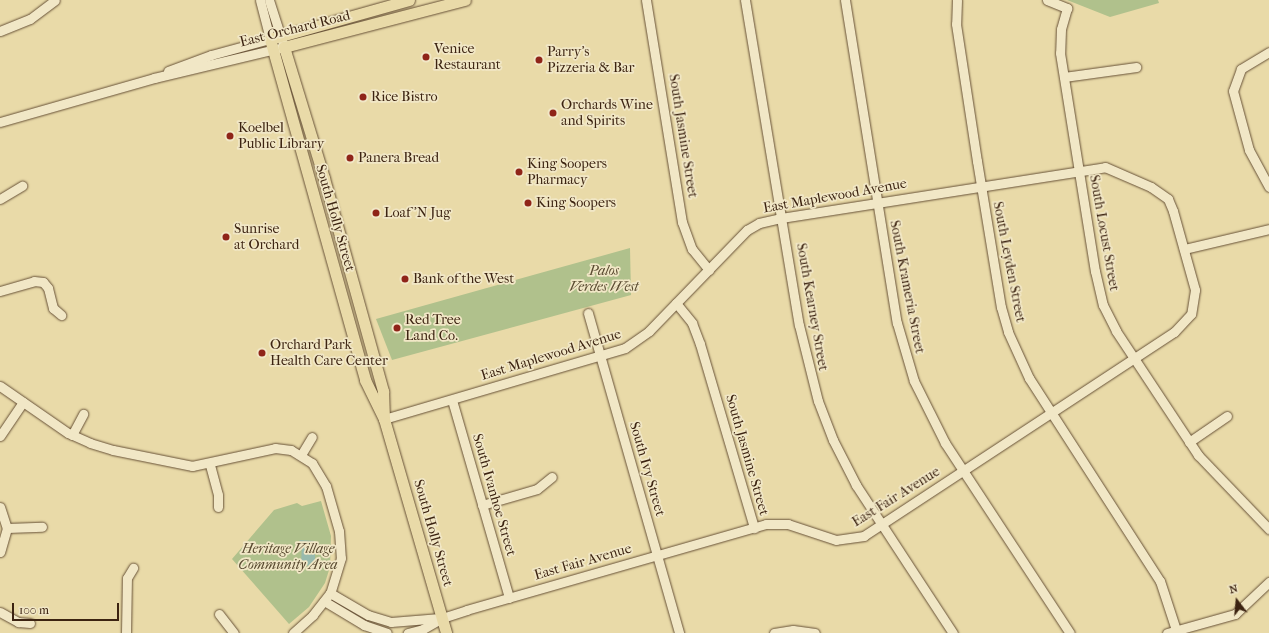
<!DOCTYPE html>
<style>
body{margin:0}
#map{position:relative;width:1269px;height:633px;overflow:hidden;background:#e9daa8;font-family:"IM FELL French Canon",serif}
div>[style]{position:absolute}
.green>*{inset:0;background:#b0c18c}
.water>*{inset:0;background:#98baad}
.roads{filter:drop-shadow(0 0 1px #675137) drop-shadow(0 0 1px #675137)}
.minor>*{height:9px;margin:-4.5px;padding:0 4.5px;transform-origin:4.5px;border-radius:4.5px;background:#f1e7c6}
.major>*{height:11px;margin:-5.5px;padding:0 5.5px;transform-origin:5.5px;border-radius:5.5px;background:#e9daa8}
.dots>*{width:11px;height:11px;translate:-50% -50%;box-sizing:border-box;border:2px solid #f1e7c6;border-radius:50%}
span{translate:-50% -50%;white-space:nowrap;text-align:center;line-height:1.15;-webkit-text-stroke:3.5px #f1e7c6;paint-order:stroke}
.street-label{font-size:14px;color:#3c2311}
.poi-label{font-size:14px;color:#3c2311}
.left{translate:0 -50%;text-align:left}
.park-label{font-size:14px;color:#594a30;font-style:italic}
.north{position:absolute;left:1217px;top:581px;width:40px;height:40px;-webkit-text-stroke:3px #f1e7c6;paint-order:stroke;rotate:344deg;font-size:11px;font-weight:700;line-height:16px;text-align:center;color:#3c2311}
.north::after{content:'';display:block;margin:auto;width:14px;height:18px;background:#3c2311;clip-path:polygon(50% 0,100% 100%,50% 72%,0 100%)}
.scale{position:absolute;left:12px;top:603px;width:107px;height:18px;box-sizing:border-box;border:2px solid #3c2311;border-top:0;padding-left:5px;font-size:12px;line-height:14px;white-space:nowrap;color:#3c2311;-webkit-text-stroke:3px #f1e7c6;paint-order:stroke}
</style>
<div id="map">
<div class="green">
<div style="clip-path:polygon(1067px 0,1158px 0,1159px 3px,1110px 17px)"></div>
<div style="clip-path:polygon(630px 248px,631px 295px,392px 360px,376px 319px)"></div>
<div style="clip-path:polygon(321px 501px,331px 536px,330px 567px,325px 583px,309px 607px,289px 624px,232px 559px,274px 510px,297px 503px,302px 506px)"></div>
</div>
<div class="water">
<div style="clip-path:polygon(299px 540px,315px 541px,315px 566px,301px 565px,302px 543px)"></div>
</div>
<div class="roads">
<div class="minor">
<div style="left:646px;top:0;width:225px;rotate:80.8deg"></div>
<div style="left:682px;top:222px;width:29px;rotate:70deg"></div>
<div style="left:692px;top:249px;width:27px;rotate:51deg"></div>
<div style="left:745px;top:0;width:329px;rotate:80.6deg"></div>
<div style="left:799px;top:325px;width:78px;rotate:76deg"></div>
<div style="left:818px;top:401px;width:42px;rotate:69deg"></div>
<div style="left:833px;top:440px;width:51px;rotate:62.9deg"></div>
<div style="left:856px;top:485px;width:177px;rotate:56.8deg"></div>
<div style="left:845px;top:0;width:327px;rotate:80.9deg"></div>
<div style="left:897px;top:323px;width:60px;rotate:73.7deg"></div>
<div style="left:914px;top:381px;width:69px;rotate:63.4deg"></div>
<div style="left:945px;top:443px;width:227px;rotate:56.7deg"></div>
<div style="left:957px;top:0;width:24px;rotate:92deg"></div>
<div style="left:956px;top:24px;width:139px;rotate:81.3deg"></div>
<div style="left:977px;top:161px;width:148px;rotate:80.7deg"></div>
<div style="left:1001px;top:307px;width:26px;rotate:74deg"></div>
<div style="left:1008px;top:332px;width:51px;rotate:65.5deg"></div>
<div style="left:1029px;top:378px;width:242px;rotate:57.2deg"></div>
<div style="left:1160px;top:581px;width:52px;rotate:71.9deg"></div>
<div style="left:1047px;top:0;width:22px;rotate:22deg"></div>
<div style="left:1067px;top:8px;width:22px;rotate:106deg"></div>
<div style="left:1061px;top:29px;width:24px;rotate:92deg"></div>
<div style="left:1060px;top:53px;width:221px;rotate:80.9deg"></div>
<div style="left:1095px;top:271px;width:35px;rotate:77deg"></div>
<div style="left:1103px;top:305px;width:29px;rotate:63deg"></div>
<div style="left:1116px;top:331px;width:149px;rotate:56.5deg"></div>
<div style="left:1198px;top:455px;width:103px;rotate:46.2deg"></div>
<div style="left:0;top:31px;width:32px;rotate:-22deg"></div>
<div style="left:30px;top:19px;width:31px;rotate:-37deg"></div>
<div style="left:1269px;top:52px;width:33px;rotate:149deg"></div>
<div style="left:1241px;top:69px;width:23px;rotate:110deg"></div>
<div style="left:1233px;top:91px;width:61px;rotate:74.8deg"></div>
<div style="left:1249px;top:150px;width:42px;rotate:61.6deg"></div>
<div style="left:168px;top:71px;width:46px;rotate:-20.4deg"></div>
<div style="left:211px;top:55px;width:61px;rotate:-15.2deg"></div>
<div style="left:270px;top:39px;width:40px;rotate:-104.4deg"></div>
<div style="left:1064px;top:77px;width:73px;rotate:-7.9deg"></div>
<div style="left:0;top:122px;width:160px;rotate:-15.9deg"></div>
<div style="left:154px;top:78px;width:134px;rotate:-13.4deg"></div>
<div style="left:284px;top:47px;width:49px;rotate:-107.7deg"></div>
<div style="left:0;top:199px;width:26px;rotate:-31deg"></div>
<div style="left:1184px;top:249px;width:87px;rotate:-13.2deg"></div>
<div style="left:0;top:291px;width:35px;rotate:-16deg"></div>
<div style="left:34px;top:281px;width:9px;rotate:6deg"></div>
<div style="left:43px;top:282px;width:8px;rotate:50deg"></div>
<div style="left:48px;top:288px;width:21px;rotate:76deg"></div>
<div style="left:53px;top:308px;width:11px;rotate:41deg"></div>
<div style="left:676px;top:303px;width:26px;rotate:51deg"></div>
<div style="left:692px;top:323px;width:22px;rotate:69deg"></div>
<div style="left:700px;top:344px;width:192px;rotate:73.6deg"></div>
<div style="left:588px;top:313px;width:333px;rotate:74.1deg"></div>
<div style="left:0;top:386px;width:83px;rotate:34.7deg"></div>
<div style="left:68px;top:433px;width:24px;rotate:24deg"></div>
<div style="left:90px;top:443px;width:24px;rotate:17deg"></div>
<div style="left:113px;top:450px;width:81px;rotate:11.4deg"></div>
<div style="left:192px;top:466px;width:85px;rotate:-12.2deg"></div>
<div style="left:275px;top:448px;width:16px;rotate:7deg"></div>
<div style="left:291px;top:450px;width:25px;rotate:32deg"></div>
<div style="left:312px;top:463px;width:27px;rotate:59deg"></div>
<div style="left:326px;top:486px;width:47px;rotate:73.9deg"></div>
<div style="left:339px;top:531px;width:27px;rotate:86deg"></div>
<div style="left:341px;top:558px;width:37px;rotate:107deg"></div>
<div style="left:330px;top:593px;width:28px;rotate:128deg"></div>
<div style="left:313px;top:615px;width:27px;rotate:138deg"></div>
<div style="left:452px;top:400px;width:206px;rotate:73.9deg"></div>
<div style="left:384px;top:419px;width:251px;rotate:-16.4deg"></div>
<div style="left:625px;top:348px;width:29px;rotate:-35deg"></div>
<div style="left:649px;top:331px;width:141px;rotate:-45.9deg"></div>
<div style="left:747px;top:230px;width:14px;rotate:-30deg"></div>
<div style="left:759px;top:223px;width:23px;rotate:-13deg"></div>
<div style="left:781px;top:218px;width:328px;rotate:-8.9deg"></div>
<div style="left:1105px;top:167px;width:50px;rotate:23.5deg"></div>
<div style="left:1151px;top:187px;width:21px;rotate:35deg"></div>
<div style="left:1168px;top:199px;width:13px;rotate:67deg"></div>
<div style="left:1173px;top:211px;width:82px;rotate:74.4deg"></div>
<div style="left:1195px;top:290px;width:24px;rotate:99deg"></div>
<div style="left:1191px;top:314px;width:25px;rotate:133deg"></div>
<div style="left:1174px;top:332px;width:371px;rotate:146.7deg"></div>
<div style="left:864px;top:536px;width:28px;rotate:172deg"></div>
<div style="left:836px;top:540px;width:51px;rotate:-161.6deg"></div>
<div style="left:788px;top:524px;width:22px;rotate:180deg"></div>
<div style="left:766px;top:524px;width:311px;rotate:164deg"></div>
<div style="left:467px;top:610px;width:26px;rotate:162deg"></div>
<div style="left:442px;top:618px;width:22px;rotate:150deg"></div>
<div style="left:423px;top:629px;width:16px;rotate:165deg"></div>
<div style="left:72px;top:435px;width:24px;rotate:-62deg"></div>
<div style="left:0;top:436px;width:41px;rotate:-55.9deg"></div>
<div style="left:1189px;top:442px;width:46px;rotate:-34.4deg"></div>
<div style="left:301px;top:455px;width:21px;rotate:-59deg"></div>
<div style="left:210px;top:465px;width:31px;rotate:75deg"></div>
<div style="left:218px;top:495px;width:12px;rotate:90deg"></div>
<div style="left:482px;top:505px;width:57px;rotate:-16.2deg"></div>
<div style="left:537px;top:489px;width:19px;rotate:-39deg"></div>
<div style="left:0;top:507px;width:22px;rotate:72deg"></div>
<div style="left:7px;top:528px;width:25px;rotate:106deg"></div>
<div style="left:7px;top:528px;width:35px;rotate:-2deg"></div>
<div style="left:330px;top:593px;width:44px;rotate:30.1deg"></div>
<div style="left:368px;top:615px;width:24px;rotate:17deg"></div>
<div style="left:391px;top:622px;width:49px;rotate:-4.7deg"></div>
<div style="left:324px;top:601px;width:47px;rotate:31deg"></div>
<div style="left:364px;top:625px;width:24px;rotate:19deg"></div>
<div style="left:0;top:612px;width:21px;rotate:29deg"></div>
<div style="left:18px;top:622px;width:12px;rotate:5deg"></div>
<div style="left:219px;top:614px;width:24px;rotate:52deg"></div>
<div style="left:126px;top:633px;width:55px;rotate:-89deg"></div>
<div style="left:127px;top:578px;width:12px;rotate:-59deg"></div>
<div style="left:774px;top:633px;width:19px;rotate:-9deg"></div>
<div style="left:793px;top:630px;width:22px;rotate:8deg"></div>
<div style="left:1167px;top:633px;width:71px;rotate:-15.6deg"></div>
<div style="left:1235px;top:614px;width:47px;rotate:-43.3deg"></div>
</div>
<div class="major">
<div style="left:409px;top:0;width:144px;rotate:164.3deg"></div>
<div style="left:270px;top:39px;width:354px;rotate:74.4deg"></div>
<div style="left:365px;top:380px;width:43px;rotate:64deg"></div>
<div style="left:384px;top:419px;width:223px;rotate:73.8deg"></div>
<div style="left:384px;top:419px;width:28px;rotate:-92deg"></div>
<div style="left:383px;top:391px;width:221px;rotate:-105.5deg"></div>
<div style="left:324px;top:178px;width:137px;rotate:-107deg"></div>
<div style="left:284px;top:47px;width:187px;rotate:-14.6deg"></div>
</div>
</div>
<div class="dots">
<div style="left:426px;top:57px;background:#8f2418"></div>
<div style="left:539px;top:60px;background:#8f2418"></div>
<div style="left:363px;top:97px;background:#8f2418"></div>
<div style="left:553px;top:113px;background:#8f2418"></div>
<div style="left:230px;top:136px;background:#8f2418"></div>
<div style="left:350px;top:158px;background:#8f2418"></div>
<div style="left:519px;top:172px;background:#8f2418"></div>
<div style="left:528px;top:203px;background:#8f2418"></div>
<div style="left:376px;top:213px;background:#8f2418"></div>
<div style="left:226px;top:237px;background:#8f2418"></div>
<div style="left:405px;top:279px;background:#8f2418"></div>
<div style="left:397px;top:328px;background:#8f2418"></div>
<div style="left:262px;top:353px;background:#8f2418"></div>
</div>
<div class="street-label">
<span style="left:295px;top:29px;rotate:-14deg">East Orchard Road</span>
<span style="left:683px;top:136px;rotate:81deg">South Jasmine Street</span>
<span style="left:835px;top:196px;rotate:-10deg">East Maplewood Avenue</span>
<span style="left:335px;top:218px;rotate:74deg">South Holly Street</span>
<span style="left:1104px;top:233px;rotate:80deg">South Locust Street</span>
<span style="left:1009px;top:262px;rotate:79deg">South Leyden Street</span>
<span style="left:907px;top:287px;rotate:79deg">South Krameria Street</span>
<span style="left:812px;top:307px;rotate:80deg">South Kearney Street</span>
<span style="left:551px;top:355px;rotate:-17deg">East Maplewood Avenue</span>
<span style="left:747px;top:455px;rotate:74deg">South Jasmine Street</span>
<span style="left:647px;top:469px;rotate:74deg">South Ivy Street</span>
<span style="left:494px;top:495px;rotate:74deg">South Ivanhoe Street</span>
<span style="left:896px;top:497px;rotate:-32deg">East Fair Avenue</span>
<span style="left:433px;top:533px;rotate:74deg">South Holly Street</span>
<span style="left:583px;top:562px;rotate:-16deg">East Fair Avenue</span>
</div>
<div class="poi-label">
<span class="left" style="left:434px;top:57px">Venice<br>Restaurant</span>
<span class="left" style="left:547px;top:60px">Parry's<br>Pizzeria &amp; Bar</span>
<span class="left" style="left:371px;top:97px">Rice Bistro</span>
<span class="left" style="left:561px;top:113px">Orchards Wine<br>and Spirits</span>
<span class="left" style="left:238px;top:136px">Koelbel<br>Public Library</span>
<span class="left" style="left:358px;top:158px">Panera Bread</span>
<span class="left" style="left:527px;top:172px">King Soopers<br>Pharmacy</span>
<span class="left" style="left:536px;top:203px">King Soopers</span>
<span class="left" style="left:384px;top:213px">Loaf 'N Jug</span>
<span class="left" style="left:234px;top:237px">Sunrise<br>at Orchard</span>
<span class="left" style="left:413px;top:279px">Bank of the West</span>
<span class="left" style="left:405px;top:328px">Red Tree<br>Land Co.</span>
<span class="left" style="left:270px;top:353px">Orchard Park<br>Health Care Center</span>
</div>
<div class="park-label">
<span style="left:604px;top:279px">Palos<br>Verdes West</span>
<span style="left:288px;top:557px">Heritage Village<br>Community Area</span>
</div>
<div class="north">N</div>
<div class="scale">100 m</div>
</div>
